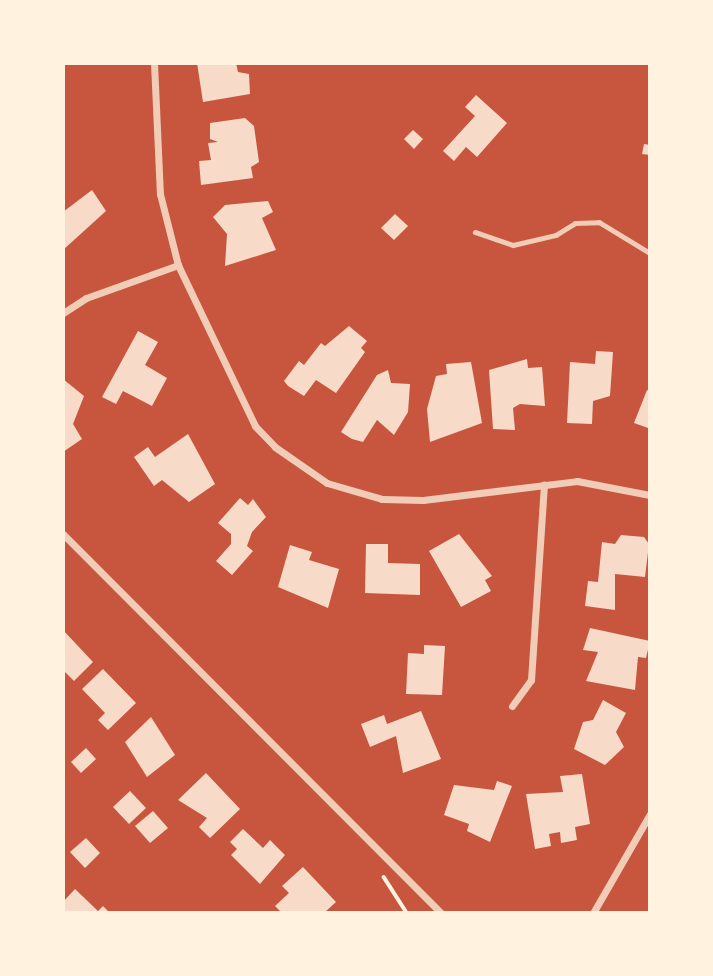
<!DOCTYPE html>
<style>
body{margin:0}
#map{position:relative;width:713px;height:976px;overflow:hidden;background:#c8553d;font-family:"Titillium Web",sans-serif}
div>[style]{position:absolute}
.building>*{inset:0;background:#f7dbc8}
.path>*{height:3.5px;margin:-1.75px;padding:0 1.75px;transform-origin:1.75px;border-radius:1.75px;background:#fff3e0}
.service>*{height:4.5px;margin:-2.25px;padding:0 2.25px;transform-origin:2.25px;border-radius:2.25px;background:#f1ccb7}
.minor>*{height:7px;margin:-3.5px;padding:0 3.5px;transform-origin:3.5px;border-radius:3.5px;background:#f1ccb7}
span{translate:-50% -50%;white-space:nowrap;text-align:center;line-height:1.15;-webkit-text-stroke:5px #fff3e0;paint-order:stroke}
.frame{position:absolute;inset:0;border:65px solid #fff3e0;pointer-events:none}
</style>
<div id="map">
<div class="building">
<div style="clip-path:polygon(197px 63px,236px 63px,238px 72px,249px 74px,250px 94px,203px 102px)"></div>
<div style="clip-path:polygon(476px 95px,507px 123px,477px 157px,466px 147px,454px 161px,443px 151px,475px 116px,465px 107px)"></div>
<div style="clip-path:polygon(245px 118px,254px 126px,259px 162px,251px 167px,253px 178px,201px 185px,199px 161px,211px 160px,208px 143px,218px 142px,210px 139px,210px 123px)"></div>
<div style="clip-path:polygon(413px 130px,423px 139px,414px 149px,404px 139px)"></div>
<div style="clip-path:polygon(644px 144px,650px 145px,650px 155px,642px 154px)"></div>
<div style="clip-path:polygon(92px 190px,106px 211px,63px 250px,63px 212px)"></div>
<div style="clip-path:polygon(268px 201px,273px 212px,262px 218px,276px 250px,225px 266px,227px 234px,213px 217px,225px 205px)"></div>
<div style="clip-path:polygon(395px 214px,408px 226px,394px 240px,381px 228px)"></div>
<div style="clip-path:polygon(349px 326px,367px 341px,361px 348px,365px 352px,336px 393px,316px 380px,304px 396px,288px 386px,284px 381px,299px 361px,304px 365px,321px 343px,325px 346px)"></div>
<div style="clip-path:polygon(138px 331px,158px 342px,145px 365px,167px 378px,152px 406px,123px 391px,116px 404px,102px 397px)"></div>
<div style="clip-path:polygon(596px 351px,613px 352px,610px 396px,593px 401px,592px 424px,567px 423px,570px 362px,595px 364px)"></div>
<div style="clip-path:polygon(527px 359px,528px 368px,542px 367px,545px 406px,520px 404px,513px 408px,515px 430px,493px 429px,489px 370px)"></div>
<div style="clip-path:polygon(471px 362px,482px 423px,430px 442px,427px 409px,436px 376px,447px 374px,446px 364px)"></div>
<div style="clip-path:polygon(388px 370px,391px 383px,410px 384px,408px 412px,394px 435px,377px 420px,363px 442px,352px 439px,341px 432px,377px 375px)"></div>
<div style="clip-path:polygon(63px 379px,84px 396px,73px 424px,82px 439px,63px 452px)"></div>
<div style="clip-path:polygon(647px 390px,650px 391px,648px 428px,634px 423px)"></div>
<div style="clip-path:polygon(188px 434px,215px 484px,189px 502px,162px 480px,154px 486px,134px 457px,148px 447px,155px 457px)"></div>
<div style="clip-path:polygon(240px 498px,248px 505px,253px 499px,266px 517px,252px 532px,247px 546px,253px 551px,232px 575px,216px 561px,231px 544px,231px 534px,218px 523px)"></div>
<div style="clip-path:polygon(459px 534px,492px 576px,485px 580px,491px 591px,461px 607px,429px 551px)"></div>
<div style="clip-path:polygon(621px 535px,644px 537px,649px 544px,645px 577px,615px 574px,615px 610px,585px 606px,588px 581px,598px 582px,602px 542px,615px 544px)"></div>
<div style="clip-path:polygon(366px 544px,388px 544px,388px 563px,420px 564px,420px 595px,365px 593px)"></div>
<div style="clip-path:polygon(290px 545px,312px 552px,309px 560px,339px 569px,328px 608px,278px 587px)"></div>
<div style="clip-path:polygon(590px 628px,650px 641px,646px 658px,638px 657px,635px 690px,586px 681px,598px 652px,583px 650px)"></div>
<div style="clip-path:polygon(63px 630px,93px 662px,74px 681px,63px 670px)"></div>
<div style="clip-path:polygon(424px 645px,445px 646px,442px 695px,406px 694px,408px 653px,424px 654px)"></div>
<div style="clip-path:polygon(103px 669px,136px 703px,108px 730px,98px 720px,105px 713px,82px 689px)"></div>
<div style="clip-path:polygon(603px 700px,626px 713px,616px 732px,624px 747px,605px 765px,574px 749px,583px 722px,593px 720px)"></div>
<div style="clip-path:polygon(421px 711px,441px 759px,403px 773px,396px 736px,370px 747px,361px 724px,384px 715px,387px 724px)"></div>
<div style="clip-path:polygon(151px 717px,175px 755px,147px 777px,125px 742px)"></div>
<div style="clip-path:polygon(86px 748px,96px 759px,81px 773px,71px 762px)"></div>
<div style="clip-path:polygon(206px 773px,240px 809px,210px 838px,199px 827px,207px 818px,178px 800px)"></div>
<div style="clip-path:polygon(582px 774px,590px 824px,575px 827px,577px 840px,561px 843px,560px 832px,549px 834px,551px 846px,535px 849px,526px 794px,563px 792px,560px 776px)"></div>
<div style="clip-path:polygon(497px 781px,512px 786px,490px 842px,467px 831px,469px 824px,444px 815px,454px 785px,494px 790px)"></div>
<div style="clip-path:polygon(130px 791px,146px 808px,129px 824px,113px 807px)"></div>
<div style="clip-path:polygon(153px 811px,168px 828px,150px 843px,135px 826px)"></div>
<div style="clip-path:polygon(243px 829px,263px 848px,270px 840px,285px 855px,260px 884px,231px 855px,237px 849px,230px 842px)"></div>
<div style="clip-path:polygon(86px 838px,100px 853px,85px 868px,70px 852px)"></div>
<div style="clip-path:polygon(303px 867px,336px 902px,324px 913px,282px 913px,275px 906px,289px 893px,282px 886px)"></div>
<div style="clip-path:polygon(75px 889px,98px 911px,103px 906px,110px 913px,63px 913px,63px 902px)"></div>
</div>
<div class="path">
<div style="left:384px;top:877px;width:43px;rotate:57.4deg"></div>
</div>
<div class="service">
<div style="left:475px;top:232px;width:40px;rotate:18.9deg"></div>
<div style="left:513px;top:245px;width:44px;rotate:-13.1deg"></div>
<div style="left:556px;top:235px;width:22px;rotate:-32deg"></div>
<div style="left:575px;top:223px;width:24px;rotate:-2deg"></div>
<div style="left:599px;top:222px;width:60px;rotate:31.3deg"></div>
</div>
<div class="minor">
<div style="left:154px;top:63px;width:131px;rotate:87.4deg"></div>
<div style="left:160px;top:194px;width:73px;rotate:75.8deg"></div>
<div style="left:178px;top:265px;width:178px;rotate:64.4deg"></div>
<div style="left:255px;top:426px;width:29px;rotate:46deg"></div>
<div style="left:275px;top:447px;width:63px;rotate:34.7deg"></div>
<div style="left:327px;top:483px;width:57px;rotate:16.2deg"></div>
<div style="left:382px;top:499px;width:41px;rotate:1.4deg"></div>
<div style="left:423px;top:500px;width:155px;rotate:-7deg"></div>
<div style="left:577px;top:481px;width:74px;rotate:10.9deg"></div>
<div style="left:63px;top:313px;width:27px;rotate:-33deg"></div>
<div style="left:86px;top:298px;width:98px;rotate:-19.7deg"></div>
<div style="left:63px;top:534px;width:535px;rotate:45.08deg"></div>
<div style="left:512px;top:706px;width:32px;rotate:-54deg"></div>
<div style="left:531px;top:680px;width:196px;rotate:-86.2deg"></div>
<div style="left:593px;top:913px;width:114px;rotate:-60.1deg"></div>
</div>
<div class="frame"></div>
</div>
